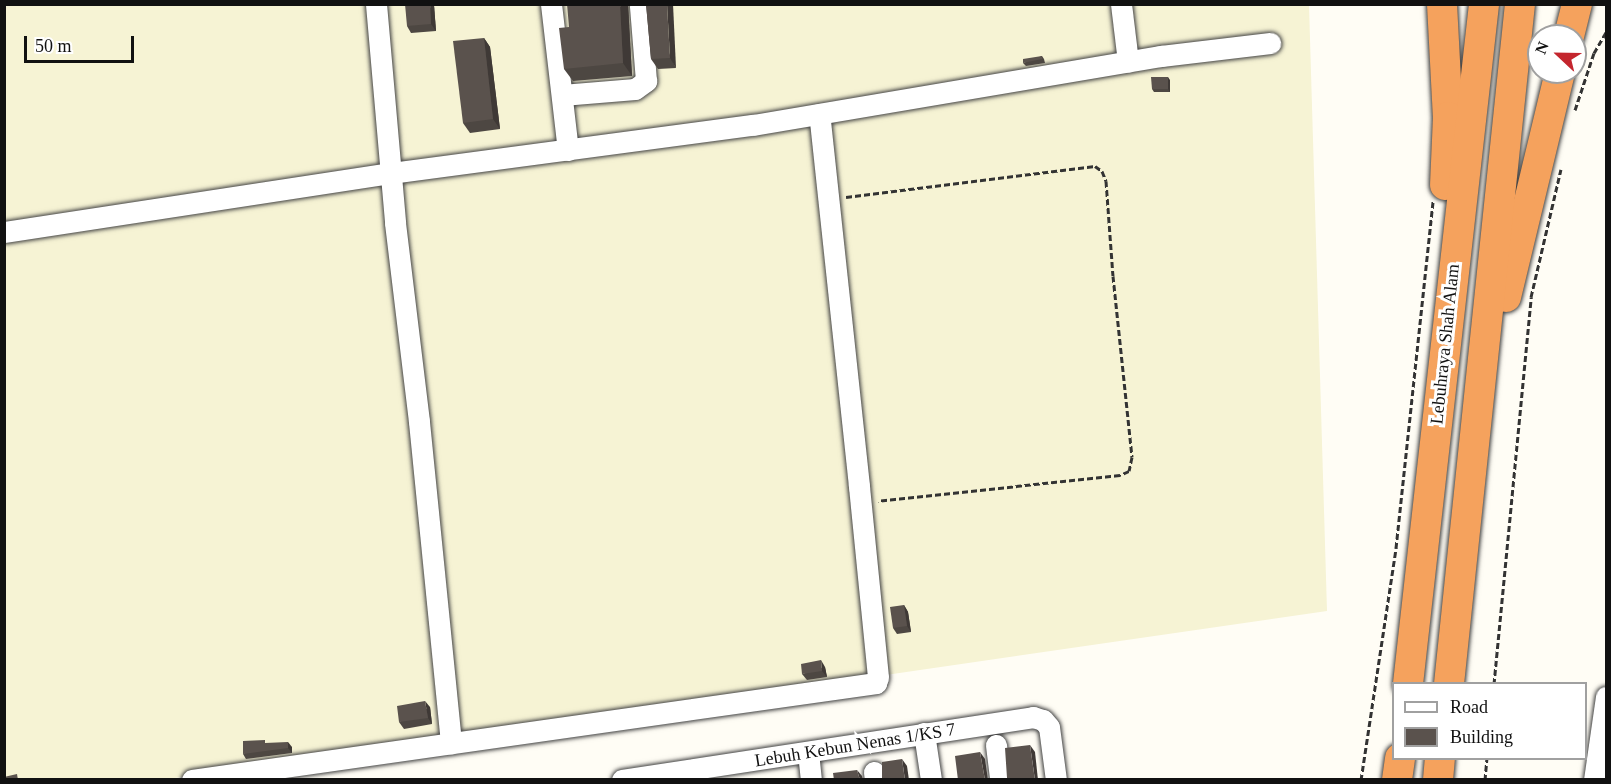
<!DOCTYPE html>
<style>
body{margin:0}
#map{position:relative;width:1611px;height:784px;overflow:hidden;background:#fffdf5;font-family:"Times New Roman",serif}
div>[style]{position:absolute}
.farmland>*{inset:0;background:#f6f3d4}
.path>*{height:3px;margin-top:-1.5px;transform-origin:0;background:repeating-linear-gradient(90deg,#333 0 6px,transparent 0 9px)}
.roads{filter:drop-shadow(0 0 2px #444) drop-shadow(0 0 2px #444)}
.minor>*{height:21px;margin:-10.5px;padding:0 10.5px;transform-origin:10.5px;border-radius:10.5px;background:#fff}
.highway>*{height:30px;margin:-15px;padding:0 15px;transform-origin:15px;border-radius:15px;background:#f5a25d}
.wall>*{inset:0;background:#4d4742}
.shaded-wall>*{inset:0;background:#3f3936}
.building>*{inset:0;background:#5a524d}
span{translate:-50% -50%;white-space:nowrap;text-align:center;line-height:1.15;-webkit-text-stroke:6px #fff;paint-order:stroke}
.street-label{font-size:18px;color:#111}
.frame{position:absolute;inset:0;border:6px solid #111;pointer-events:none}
.legend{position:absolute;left:1392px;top:682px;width:195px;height:78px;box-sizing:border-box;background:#fff;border:2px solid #a0a0a0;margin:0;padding:8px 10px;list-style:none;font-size:18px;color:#111}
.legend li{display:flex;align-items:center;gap:12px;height:30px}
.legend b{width:30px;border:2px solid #a0a0a0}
.north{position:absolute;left:1527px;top:24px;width:60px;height:60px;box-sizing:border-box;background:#fff;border:2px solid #a0a0a0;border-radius:50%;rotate:292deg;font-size:16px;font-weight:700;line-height:24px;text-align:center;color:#111}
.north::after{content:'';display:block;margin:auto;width:21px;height:27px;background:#c4262e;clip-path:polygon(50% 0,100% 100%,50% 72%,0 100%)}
.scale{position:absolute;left:24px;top:36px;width:110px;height:27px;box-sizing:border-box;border:3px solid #111;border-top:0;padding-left:8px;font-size:18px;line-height:21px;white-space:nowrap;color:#111;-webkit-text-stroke:4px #fff;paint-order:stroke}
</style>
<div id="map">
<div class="farmland">
<div style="clip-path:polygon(5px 5px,1309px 5px,1327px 611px,168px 779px,5px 780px)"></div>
</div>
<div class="path">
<div style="left:1575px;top:110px;width:60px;rotate:-71.6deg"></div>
<div style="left:1594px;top:53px;width:24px;rotate:-60deg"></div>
<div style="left:846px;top:197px;width:251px;rotate:-7.1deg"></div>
<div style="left:1095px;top:166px;width:9px;rotate:36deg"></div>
<div style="left:1102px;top:171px;width:11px;rotate:68deg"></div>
<div style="left:1106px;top:181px;width:95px;rotate:85.8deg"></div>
<div style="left:1113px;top:276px;width:182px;rotate:84deg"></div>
<div style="left:1132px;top:457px;width:14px;rotate:102deg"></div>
<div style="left:1129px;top:471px;width:10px;rotate:156deg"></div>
<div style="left:1120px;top:475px;width:243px;rotate:173.9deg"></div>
<div style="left:1494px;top:684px;width:389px;rotate:-84.5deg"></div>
<div style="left:1531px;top:297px;width:131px;rotate:-76.8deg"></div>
<div style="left:1361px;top:780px;width:235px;rotate:-81.4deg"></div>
<div style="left:1396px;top:548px;width:349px;rotate:-83.9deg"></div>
<div style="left:1485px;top:780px;width:22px;rotate:-85deg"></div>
</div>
<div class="roads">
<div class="minor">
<div style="left:376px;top:4px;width:220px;rotate:85deg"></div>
<div style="left:395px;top:223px;width:200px;rotate:83.1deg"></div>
<div style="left:419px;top:422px;width:323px;rotate:84.3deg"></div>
<div style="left:551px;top:4px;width:147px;rotate:83.4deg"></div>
<div style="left:1121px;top:4px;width:58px;rotate:83.1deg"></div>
<div style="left:562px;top:95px;width:73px;rotate:-4.7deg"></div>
<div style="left:635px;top:89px;width:14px;rotate:-36deg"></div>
<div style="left:646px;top:81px;width:75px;rotate:-94.6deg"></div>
<div style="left:4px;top:232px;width:391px;rotate:-8.7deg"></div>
<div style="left:391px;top:173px;width:365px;rotate:-7.6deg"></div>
<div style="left:753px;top:125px;width:414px;rotate:-9.6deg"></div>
<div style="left:1161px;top:56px;width:110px;rotate:-6.8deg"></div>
<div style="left:924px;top:733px;width:48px;rotate:81.5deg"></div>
<div style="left:996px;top:745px;width:35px;rotate:83deg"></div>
<div style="left:808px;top:752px;width:28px;rotate:84deg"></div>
<div style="left:874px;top:772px;width:8px;rotate:83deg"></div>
<div style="left:192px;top:780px;width:691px;rotate:-8.07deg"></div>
<div style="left:876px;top:683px;width:6px;rotate:-72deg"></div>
<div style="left:878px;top:677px;width:192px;rotate:-95.7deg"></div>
<div style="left:859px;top:486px;width:374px;rotate:-96.1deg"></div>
<div style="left:622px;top:780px;width:416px;rotate:-8.7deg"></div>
<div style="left:1033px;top:717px;width:10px;rotate:17deg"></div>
<div style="left:1043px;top:720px;width:9px;rotate:49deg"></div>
<div style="left:1049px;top:727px;width:53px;rotate:82.5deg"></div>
<div style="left:1594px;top:780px;width:84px;rotate:-81.8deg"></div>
</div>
<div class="highway">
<div style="left:1442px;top:4px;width:113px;rotate:87deg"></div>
<div style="left:1448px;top:117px;width:68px;rotate:92.5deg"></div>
<div style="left:1569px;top:36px;width:33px;rotate:-76deg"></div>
<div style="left:1506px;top:297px;width:231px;rotate:-76.5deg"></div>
<div style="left:1408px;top:684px;width:684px;rotate:-83.62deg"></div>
<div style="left:1449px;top:684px;width:684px;rotate:-84.04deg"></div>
<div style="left:1397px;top:780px;width:22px;rotate:-82deg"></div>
<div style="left:1438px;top:780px;width:22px;rotate:-85deg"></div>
</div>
</div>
<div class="wall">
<div style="clip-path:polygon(628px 4px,632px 76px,573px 81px,564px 69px,569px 27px)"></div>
<div style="clip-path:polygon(646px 4px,676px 68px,658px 69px,651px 59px)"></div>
<div style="clip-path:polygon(434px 5px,436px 31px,411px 33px,407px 26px)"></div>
<div style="clip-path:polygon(484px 38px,490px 47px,500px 129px,470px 133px,463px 123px)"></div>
<div style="clip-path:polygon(1042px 56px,1044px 59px,1045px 63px,1026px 66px,1023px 63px)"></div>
<div style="clip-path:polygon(1170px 80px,1170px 92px,1154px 92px,1152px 89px)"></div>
<div style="clip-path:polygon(904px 605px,908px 612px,911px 632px,897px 634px,893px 628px)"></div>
<div style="clip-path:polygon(825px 667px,827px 677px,807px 680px,802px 674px)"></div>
<div style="clip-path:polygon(430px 707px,432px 724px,404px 729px,399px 722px)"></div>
<div style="clip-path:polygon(266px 743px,292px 747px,292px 753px,246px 759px,243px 754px)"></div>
</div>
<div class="shaded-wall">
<div style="clip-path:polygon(430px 4px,434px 5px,436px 31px,431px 24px)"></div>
<div style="clip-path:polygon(620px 4px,628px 4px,632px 76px,623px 63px)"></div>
<div style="clip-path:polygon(667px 4px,673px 4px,676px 68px,670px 58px)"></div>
<div style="clip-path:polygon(484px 38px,490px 47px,500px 129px,493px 119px)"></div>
<div style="clip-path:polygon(1168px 77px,1170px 80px,1170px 92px,1168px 89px)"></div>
<div style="clip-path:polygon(904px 605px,908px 612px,911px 632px,907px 626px)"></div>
<div style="clip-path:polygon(821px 660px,825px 667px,827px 677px,822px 671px)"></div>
<div style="clip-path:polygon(425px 701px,430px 707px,432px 724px,428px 718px)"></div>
<div style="clip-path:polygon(288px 742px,292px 747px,292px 753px,288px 748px)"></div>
<div style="clip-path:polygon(1030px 745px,1035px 752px,1038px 780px,1035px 780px)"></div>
<div style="clip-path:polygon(980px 752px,985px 759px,988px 780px,985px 780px)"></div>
<div style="clip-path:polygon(902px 759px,907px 766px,909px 780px,905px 780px)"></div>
<div style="clip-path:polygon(857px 770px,862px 776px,863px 780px,860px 780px)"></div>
</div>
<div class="building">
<div style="clip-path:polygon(405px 4px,430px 4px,431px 24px,407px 26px)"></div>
<div style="clip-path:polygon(567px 4px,620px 4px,623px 63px,564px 69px,559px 28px,569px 27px)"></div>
<div style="clip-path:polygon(646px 4px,667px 4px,670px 58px,651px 59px)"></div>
<div style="clip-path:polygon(484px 38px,493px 119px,463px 123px,453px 41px)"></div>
<div style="clip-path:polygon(1042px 56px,1042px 59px,1023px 63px,1023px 59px)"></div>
<div style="clip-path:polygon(1151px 77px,1168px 77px,1168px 89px,1152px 89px)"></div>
<div style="clip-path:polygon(904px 605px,907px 626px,893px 628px,890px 607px)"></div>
<div style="clip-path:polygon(821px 660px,822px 671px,802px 674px,801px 664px)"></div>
<div style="clip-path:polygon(425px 701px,428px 718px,399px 722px,397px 706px)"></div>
<div style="clip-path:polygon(265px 740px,265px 743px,288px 742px,288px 748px,243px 754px,243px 741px)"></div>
<div style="clip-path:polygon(1030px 745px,1035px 780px,1006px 780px,1007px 778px,1005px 748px)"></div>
<div style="clip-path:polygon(980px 752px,985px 780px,958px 780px,955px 756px)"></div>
<div style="clip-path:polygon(902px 759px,905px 780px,880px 780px,882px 778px,882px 762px)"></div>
<div style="clip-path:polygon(857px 770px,860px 780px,834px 780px,833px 773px)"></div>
<div style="clip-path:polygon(17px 774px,18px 780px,4px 780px,4px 777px)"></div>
</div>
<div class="street-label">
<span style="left:1445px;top:344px;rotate:-84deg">Lebuhraya Shah Alam</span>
<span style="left:855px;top:745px;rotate:-9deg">Lebuh Kebun Nenas 1/KS 7</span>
</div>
<div class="frame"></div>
<ul class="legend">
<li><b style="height:8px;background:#fff"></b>Road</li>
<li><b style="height:16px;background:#5a524d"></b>Building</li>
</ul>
<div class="north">N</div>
<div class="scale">50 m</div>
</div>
